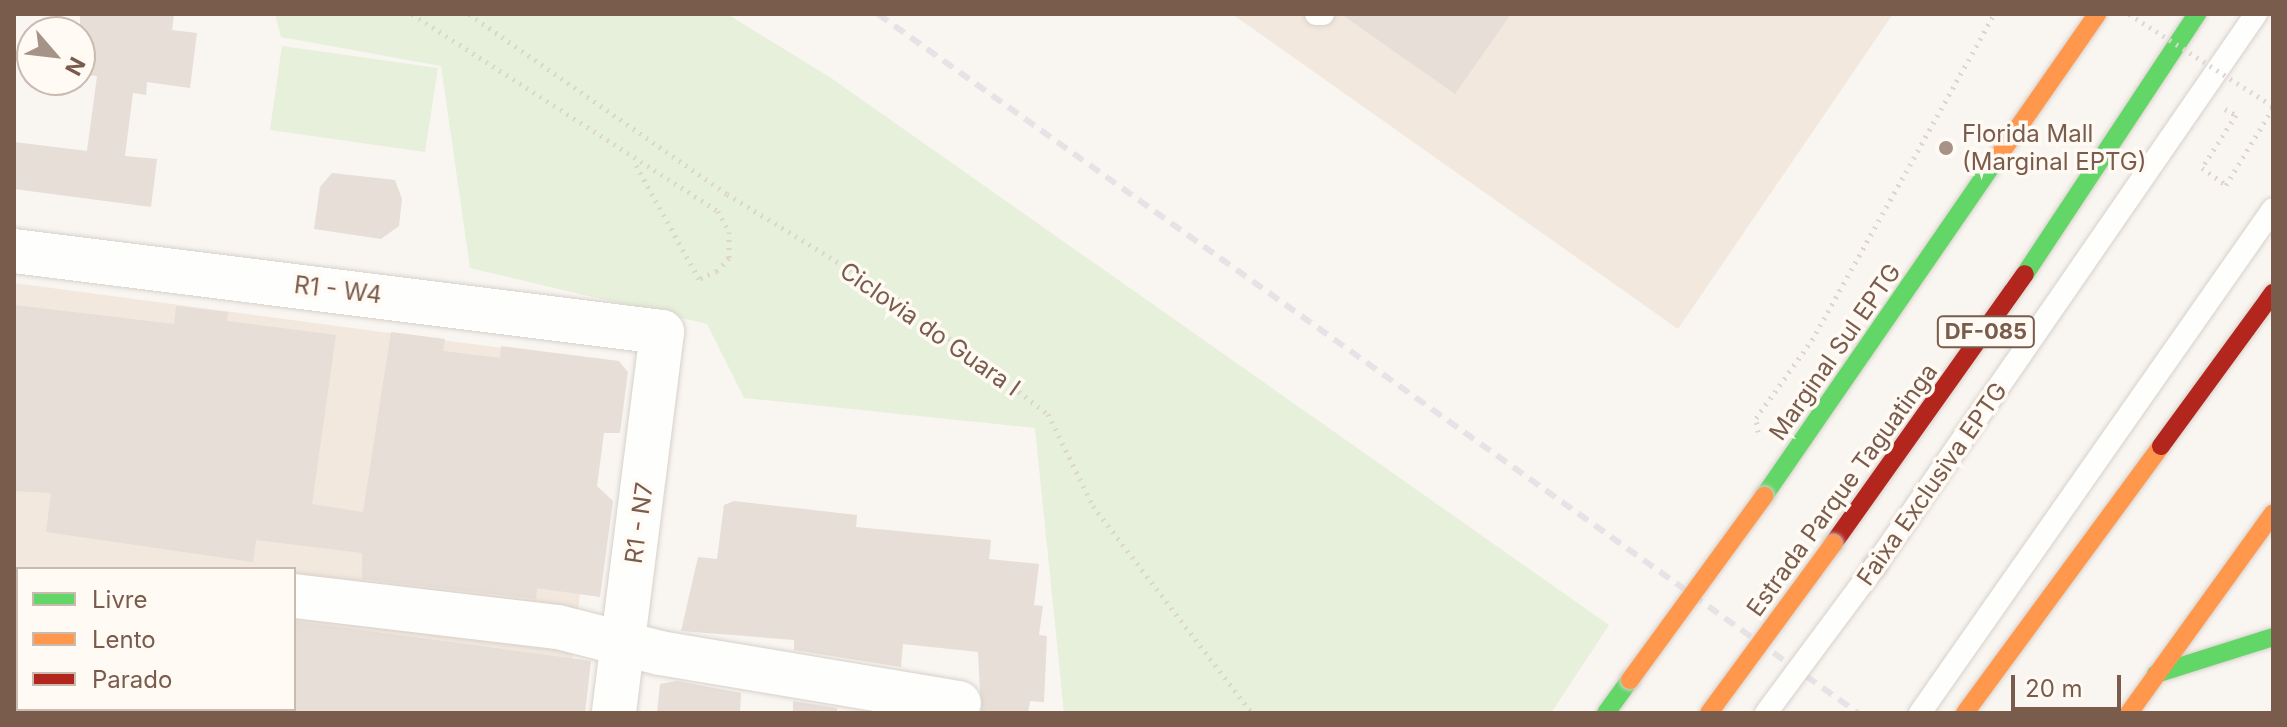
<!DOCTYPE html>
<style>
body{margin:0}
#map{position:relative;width:2287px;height:727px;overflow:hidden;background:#f9f5f0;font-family:Inter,sans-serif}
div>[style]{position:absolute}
.residential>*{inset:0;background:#f2e8de}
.green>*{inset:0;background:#e7f0db}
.building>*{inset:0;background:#e6ded7}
.path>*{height:5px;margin-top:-2.5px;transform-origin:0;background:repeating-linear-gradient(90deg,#dcd5d0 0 2px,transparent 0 8px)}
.roads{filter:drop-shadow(0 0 2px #d7d1cb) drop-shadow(0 0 2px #d7d1cb)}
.lane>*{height:22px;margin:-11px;padding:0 11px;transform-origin:11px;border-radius:11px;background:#fefefd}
.street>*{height:44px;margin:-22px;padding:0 22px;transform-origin:22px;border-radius:22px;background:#fefefd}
.fast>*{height:18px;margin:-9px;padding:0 9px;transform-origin:9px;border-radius:9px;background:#63d668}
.slow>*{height:18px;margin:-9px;padding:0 9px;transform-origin:9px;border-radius:9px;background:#ff974d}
.jam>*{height:18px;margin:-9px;padding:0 9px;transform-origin:9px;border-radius:9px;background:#b3261e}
.rail>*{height:6px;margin-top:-3px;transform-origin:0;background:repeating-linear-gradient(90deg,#e6e3e7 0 12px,transparent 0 20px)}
.path-bridge>*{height:5px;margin-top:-2.5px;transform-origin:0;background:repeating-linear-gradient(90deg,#dcd5d0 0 2px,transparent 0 8px)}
.bridges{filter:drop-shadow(0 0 2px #d7d1cb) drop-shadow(0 0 2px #d7d1cb)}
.lane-bridge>*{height:22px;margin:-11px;padding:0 11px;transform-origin:11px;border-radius:11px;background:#fefefd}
.slow-bridge>*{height:18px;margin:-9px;padding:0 9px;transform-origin:9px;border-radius:9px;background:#ff974d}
.dots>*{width:22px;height:22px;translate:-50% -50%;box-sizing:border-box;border:4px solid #fffaf3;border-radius:50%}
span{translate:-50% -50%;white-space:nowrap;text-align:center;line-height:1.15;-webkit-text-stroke:7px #fffaf3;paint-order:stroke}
.shield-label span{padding:2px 6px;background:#fffaf3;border:2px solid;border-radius:6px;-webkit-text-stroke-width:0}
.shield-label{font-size:22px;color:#7a5c4d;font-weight:700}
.poi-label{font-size:24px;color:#7a5c4d}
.left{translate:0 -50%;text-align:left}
.street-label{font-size:24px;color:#7a5c4d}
.frame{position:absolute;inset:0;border:16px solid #7a5c4d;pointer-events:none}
.legend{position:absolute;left:16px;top:567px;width:280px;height:144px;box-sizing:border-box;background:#fffaf3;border:2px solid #cabbb1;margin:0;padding:10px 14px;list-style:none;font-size:24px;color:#7a5c4d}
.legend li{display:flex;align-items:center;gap:16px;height:40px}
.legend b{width:40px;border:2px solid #cabbb1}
.north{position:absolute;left:16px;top:16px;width:80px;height:80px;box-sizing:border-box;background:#fffaf3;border:2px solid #cabbb1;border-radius:50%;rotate:118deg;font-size:22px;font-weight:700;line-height:32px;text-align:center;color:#7a5c4d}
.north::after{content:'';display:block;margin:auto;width:28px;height:36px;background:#a69286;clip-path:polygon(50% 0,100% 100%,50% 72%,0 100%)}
.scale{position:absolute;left:2011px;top:675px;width:110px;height:36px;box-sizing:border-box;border:4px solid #7a5c4d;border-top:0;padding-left:10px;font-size:24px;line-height:28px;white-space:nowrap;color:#7a5c4d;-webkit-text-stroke:6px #fffaf3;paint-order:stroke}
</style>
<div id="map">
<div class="residential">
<div style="clip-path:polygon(1232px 14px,1893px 14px,1678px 329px)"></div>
<div style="clip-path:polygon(evenodd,14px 283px,607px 362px,566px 713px,14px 713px,14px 283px,18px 569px,294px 569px,294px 709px,18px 709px,18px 569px)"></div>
</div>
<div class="green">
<div style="clip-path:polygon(275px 14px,727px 14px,831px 78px,1609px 625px,1551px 713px,1064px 713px,1035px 428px,744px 398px,707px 324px,470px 268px,441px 66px,281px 37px)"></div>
<div style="clip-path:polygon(282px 46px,438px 68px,425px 152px,270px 130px)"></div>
</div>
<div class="building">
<div style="clip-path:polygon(80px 14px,174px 14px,172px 30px,197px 33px,190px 88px,147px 82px,146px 95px,133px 93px,125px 156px,157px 159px,151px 207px,14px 189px,14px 142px,87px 151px,97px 76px,80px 74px)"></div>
<div style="clip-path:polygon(1341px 14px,1511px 14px,1455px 94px)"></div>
<div style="clip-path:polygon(332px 173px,395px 180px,402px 199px,399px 226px,381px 239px,314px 229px,320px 187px)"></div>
<div style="clip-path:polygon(14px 305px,174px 324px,176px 306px,228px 312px,227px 321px,336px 335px,312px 504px,363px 512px,391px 332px,445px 339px,443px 351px,500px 358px,501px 346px,619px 361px,628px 372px,620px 433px,604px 433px,597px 486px,613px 501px,600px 597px,537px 588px,536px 599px,362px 579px,362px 553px,256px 540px,253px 562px,46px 532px,51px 493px,14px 491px)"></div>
<div style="clip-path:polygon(734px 501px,857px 515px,856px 527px,991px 540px,989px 559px,1039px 564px,1034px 605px,1043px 606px,1039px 635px,1047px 636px,1044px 702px,1030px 701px,1028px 713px,981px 713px,978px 652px,903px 644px,901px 667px,794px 650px,794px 640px,681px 631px,698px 557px,717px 559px,724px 505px)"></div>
<div style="clip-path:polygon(294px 621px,591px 661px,585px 713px,294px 713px)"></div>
<div style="clip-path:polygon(677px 681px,741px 693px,740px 713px,657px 713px,660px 684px)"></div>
<div style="clip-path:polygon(793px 701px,837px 708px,837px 713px,793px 713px)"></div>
</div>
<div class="path">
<div style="left:412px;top:14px;width:364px;rotate:32.8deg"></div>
<div style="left:718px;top:211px;width:24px;rotate:62deg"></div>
<div style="left:729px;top:232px;width:26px;rotate:90deg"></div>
<div style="left:729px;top:258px;width:18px;rotate:133deg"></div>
<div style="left:717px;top:271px;width:20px;rotate:156deg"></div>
<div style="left:699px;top:279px;width:132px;rotate:-118.9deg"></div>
<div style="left:469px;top:14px;width:315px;rotate:34.9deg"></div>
<div style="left:727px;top:194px;width:201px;rotate:31.6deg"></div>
<div style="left:898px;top:299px;width:189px;rotate:37.5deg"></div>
<div style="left:1048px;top:414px;width:102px;rotate:63.9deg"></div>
<div style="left:1093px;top:506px;width:261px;rotate:52.5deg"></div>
<div style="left:2225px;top:109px;width:13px;rotate:29deg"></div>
<div style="left:2236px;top:115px;width:63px;rotate:122.7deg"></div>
<div style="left:2202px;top:168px;width:29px;rotate:35deg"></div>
<div style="left:2226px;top:185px;width:90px;rotate:-58.6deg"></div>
<div style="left:1758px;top:432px;width:14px;rotate:-98deg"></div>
<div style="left:1756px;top:418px;width:96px;rotate:-54.3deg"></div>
<div style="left:1812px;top:340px;width:373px;rotate:-60.8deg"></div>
</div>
<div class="roads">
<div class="lane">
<div style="left:1316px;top:14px;width:7px"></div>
<div style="left:1875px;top:566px;width:671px;rotate:-55.39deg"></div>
<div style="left:1920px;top:713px;width:615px;rotate:-54.99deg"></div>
</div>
<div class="street">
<div style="left:14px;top:251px;width:653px;rotate:7.13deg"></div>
<div style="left:662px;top:332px;width:384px;rotate:97.2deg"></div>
<div style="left:294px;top:596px;width:266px;rotate:6.7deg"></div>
<div style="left:558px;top:627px;width:105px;rotate:14.3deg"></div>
<div style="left:660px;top:653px;width:303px;rotate:9.5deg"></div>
</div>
<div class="fast">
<div style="left:2025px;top:274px;width:312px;rotate:-56.5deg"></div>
<div style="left:1764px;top:496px;width:407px;rotate:-55.4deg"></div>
<div style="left:2156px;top:674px;width:123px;rotate:-17.5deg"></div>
<div style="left:1606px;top:713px;width:41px;rotate:-54deg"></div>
</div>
<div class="slow">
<div style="left:1995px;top:161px;width:179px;rotate:-55.2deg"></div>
<div style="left:1965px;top:713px;width:331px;rotate:-53.7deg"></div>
<div style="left:2129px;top:713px;width:246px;rotate:-54.2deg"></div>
</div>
<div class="jam">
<div style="left:2161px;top:446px;width:190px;rotate:-53.8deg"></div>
<div style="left:1833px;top:544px;width:331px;rotate:-54.6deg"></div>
</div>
</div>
<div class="rail">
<div style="left:878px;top:14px;width:1204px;rotate:35.5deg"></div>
</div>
<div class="path-bridge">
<div style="left:2129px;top:14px;width:171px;rotate:32.6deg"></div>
</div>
<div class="bridges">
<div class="lane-bridge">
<div style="left:1766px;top:713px;width:183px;rotate:-53.4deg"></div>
</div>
<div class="slow-bridge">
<div style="left:1630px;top:680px;width:228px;rotate:-53.9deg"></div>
<div style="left:1709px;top:713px;width:210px;rotate:-53.7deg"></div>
</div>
</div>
<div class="dots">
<div style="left:1946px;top:148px;background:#a69286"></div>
</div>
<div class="shield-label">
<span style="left:1986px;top:332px">DF-085</span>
</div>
<div class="poi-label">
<span class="left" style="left:1962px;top:148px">Florida Mall<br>(Marginal EPTG)</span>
</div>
<div class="street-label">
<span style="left:338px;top:290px;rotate:7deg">R1 - W4</span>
<span style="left:930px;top:329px;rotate:35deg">Ciclovia do Guara I</span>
<span style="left:1835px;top:352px;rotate:-55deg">Marginal Sul EPTG</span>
<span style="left:1932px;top:484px;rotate:-55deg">Faixa Exclusiva EPTG</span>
<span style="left:1842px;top:490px;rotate:-54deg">Estrada Parque Taguatinga</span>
<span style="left:639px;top:523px;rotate:-82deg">R1 - N7</span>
</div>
<div class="frame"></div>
<ul class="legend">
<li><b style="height:10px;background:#63d668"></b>Livre</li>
<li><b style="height:10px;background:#ff974d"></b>Lento</li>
<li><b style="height:10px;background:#b3261e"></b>Parado</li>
</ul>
<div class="north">N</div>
<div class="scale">20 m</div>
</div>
